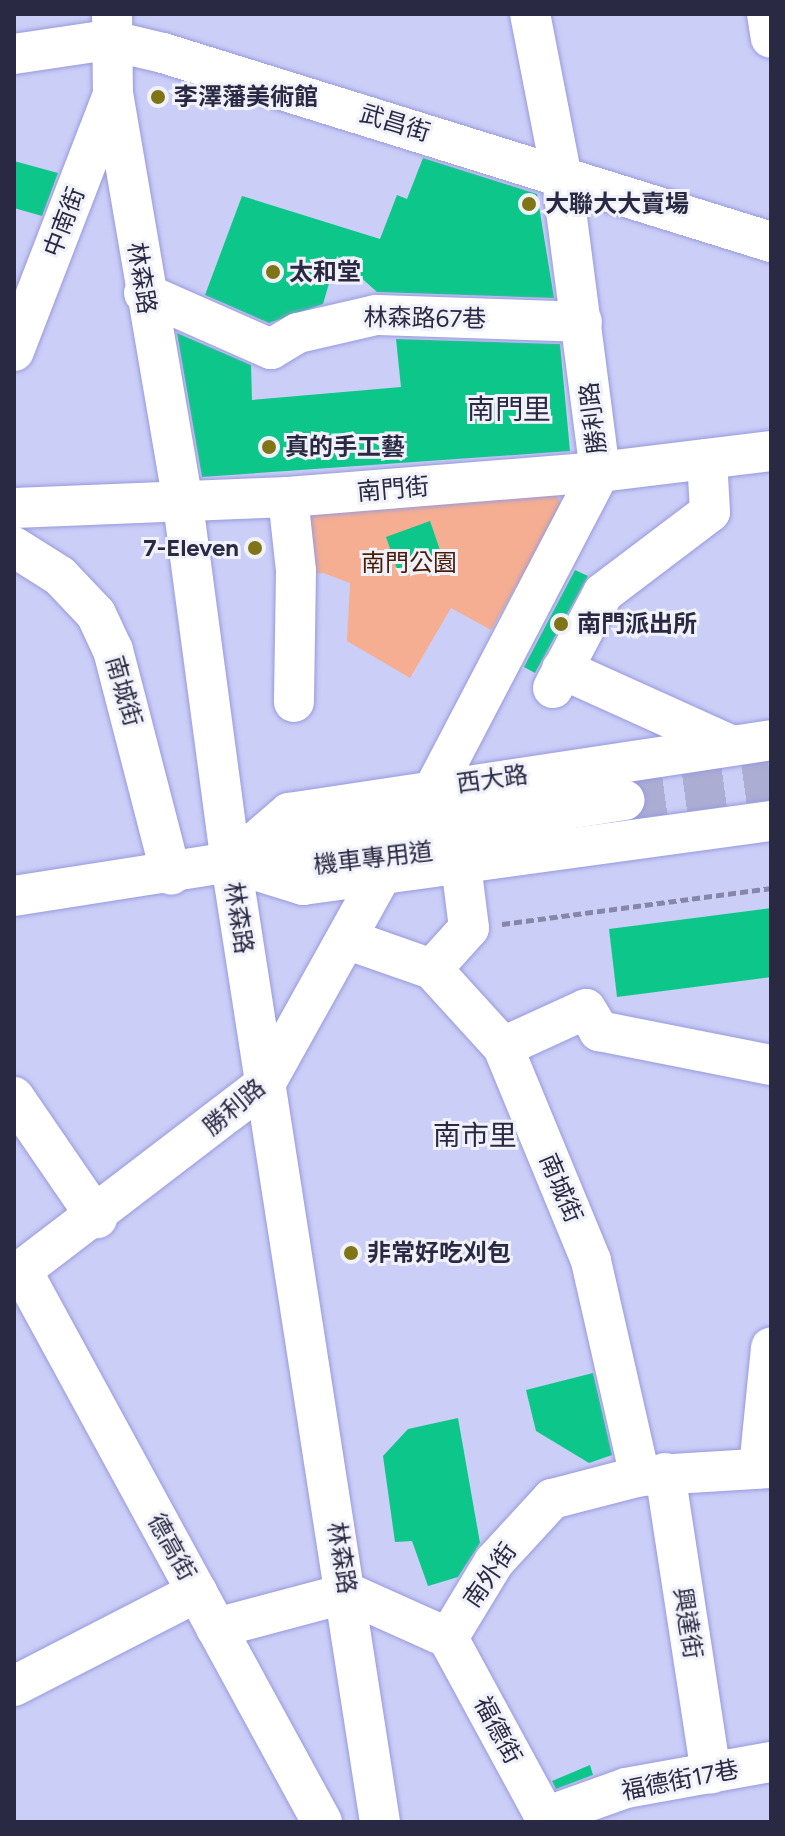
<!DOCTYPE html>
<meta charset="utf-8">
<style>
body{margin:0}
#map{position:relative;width:785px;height:1836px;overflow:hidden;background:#cbcef7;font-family:Figtree,"Noto Sans TC",sans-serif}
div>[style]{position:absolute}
.green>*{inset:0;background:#f5ae92}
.building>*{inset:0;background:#0dc68a}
.minor-tunnel>*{height:40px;margin-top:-20px;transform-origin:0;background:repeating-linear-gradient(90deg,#abadd3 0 40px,transparent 0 60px)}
.path>*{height:5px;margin-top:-2.5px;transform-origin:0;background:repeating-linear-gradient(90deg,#8587a9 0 8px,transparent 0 12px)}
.roads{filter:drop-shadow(0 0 2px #989adc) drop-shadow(0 0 2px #989adc)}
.minor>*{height:40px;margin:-20px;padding:0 20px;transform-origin:20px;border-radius:20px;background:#fff}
.dots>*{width:22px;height:22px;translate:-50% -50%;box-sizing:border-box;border:4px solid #f1f2f9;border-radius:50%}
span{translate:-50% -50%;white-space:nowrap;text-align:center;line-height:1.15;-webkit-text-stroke:6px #f1f2f9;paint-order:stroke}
.poi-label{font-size:24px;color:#292943;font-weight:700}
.left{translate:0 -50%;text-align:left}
.right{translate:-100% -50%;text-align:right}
.street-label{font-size:24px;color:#292943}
.park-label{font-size:24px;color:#491c08}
.quarter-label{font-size:28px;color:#292943}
.frame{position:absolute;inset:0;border:16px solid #292943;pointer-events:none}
</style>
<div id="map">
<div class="green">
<div style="clip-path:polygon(553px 487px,562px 507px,491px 630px,451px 608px,410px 678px,347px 641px,350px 583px,323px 573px,301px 575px,295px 513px)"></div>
</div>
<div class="building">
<div style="clip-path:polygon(423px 158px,537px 194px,554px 298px,377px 292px,337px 256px,323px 304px,269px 323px,205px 295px,242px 196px,380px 239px,397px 195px,407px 199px)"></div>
<div style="clip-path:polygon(14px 161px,58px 173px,42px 216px,14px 208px)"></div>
<div style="clip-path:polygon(177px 333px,251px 365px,252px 400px,401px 387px,396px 339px,560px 344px,570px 451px,202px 477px)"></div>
<div style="clip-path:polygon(430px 521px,441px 553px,397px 569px,386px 537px)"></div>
<div style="clip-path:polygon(575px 570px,588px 576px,535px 673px,524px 667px)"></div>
<div style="clip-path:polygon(771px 908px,771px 977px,617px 997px,609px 929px)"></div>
<div style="clip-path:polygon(593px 1373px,612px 1455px,589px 1463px,536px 1431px,526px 1390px)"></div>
<div style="clip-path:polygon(458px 1418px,480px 1543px,458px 1577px,428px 1586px,412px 1541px,395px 1542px,383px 1456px,408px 1429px)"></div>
<div style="clip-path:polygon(590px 1765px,593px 1775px,556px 1789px,552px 1781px)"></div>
</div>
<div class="minor-tunnel">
<div style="left:625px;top:800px;width:147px;rotate:-7.8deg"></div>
</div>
<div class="path">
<div style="left:502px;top:924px;width:271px;rotate:-7.6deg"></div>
</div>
<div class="roads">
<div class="minor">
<div style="left:112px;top:14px;width:79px;rotate:89.3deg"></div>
<div style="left:113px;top:93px;width:417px;rotate:80.3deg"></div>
<div style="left:183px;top:504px;width:362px;rotate:82.4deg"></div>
<div style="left:231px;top:863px;width:971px;rotate:81.17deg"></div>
<div style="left:767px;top:14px;width:24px;rotate:81deg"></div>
<div style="left:14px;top:54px;width:95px;rotate:-8.5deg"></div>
<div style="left:108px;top:40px;width:57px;rotate:13.3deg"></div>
<div style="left:163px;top:53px;width:637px;rotate:17.27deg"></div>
<div style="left:144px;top:293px;width:139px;rotate:23.8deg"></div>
<div style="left:271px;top:349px;width:31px;rotate:-31deg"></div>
<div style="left:298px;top:333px;width:80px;rotate:-13deg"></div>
<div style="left:376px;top:315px;width:206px;rotate:1.9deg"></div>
<div style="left:14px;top:351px;width:272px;rotate:-68.9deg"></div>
<div style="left:288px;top:497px;width:74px;rotate:83.8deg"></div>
<div style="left:296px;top:571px;width:131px;rotate:90.9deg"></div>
<div style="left:14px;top:508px;width:274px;rotate:-2.3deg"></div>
<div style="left:288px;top:497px;width:313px;rotate:-4.6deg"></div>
<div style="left:600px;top:472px;width:172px;rotate:-7deg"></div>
<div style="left:14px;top:547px;width:54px;rotate:32.2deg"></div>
<div style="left:60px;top:576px;width:52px;rotate:46.5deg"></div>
<div style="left:96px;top:614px;width:40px;rotate:65deg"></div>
<div style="left:113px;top:650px;width:232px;rotate:75.5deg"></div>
<div style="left:562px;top:669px;width:184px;rotate:24.3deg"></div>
<div style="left:553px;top:688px;width:107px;rotate:-62.2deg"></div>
<div style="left:603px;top:593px;width:134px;rotate:-37.1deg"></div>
<div style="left:710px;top:512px;width:53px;rotate:-93.2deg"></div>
<div style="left:435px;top:787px;width:356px;rotate:-62.4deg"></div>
<div style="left:600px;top:472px;width:302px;rotate:-97.4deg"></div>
<div style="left:561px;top:173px;width:162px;rotate:-101deg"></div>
<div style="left:231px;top:863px;width:77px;rotate:-40.8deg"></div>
<div style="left:289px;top:813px;width:487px;rotate:-8.6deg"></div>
<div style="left:235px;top:864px;width:71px;rotate:17.2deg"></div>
<div style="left:303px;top:885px;width:472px;rotate:-7.8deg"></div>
<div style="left:14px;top:896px;width:618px;rotate:-8.93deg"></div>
<div style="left:349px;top:940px;width:88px;rotate:19.3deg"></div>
<div style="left:432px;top:969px;width:105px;rotate:47.7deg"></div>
<div style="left:503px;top:1047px;width:231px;rotate:67.6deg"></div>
<div style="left:591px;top:1261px;width:221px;rotate:77.2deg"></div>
<div style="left:432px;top:969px;width:55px;rotate:-47.9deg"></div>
<div style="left:469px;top:928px;width:64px;rotate:-97.2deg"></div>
<div style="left:503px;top:1047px;width:91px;rotate:-24.6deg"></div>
<div style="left:586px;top:1009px;width:26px;rotate:59deg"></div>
<div style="left:599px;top:1031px;width:175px;rotate:11.2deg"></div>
<div style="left:14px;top:1097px;width:147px;rotate:55.6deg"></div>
<div style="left:22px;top:1271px;width:627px;rotate:61.43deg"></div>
<div style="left:14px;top:1276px;width:316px;rotate:-37.4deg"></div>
<div style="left:265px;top:1084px;width:238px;rotate:-60.9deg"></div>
<div style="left:759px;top:1468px;width:121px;rotate:-84.3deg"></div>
<div style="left:665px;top:1473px;width:304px;rotate:81.3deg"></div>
<div style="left:216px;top:1628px;width:137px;rotate:-14.9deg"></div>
<div style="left:348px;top:1593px;width:110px;rotate:24.2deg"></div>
<div style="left:448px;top:1638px;width:89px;rotate:-58.8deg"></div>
<div style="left:494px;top:1562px;width:86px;rotate:-47.4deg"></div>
<div style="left:552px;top:1499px;width:91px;rotate:-14.6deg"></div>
<div style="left:640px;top:1476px;width:131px;rotate:-3.5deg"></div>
<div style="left:448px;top:1638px;width:209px;rotate:61.5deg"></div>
<div style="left:14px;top:1686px;width:206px;rotate:-27.2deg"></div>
<div style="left:545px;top:1817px;width:86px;rotate:-19.7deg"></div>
<div style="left:626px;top:1788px;width:147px;rotate:-10.2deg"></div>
</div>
</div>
<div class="dots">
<div style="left:158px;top:97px;background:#7f7517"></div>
<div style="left:529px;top:204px;background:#7f7517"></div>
<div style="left:273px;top:272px;background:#7f7517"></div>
<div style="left:269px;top:447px;background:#7f7517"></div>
<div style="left:255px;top:548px;background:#7f7517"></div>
<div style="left:561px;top:624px;background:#7f7517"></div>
<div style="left:351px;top:1253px;background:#7f7517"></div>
</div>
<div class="poi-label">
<span class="left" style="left:174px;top:97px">李澤藩美術館</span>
<span class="left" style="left:545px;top:204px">大聯大大賣場</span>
<span class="left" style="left:289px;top:272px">太和堂</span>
<span class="left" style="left:285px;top:447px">真的手工藝</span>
<span class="right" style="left:239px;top:548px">7-Eleven</span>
<span class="left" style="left:577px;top:624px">南門派出所</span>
<span class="left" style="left:367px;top:1253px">非常好吃刈包</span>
</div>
<div class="street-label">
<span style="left:395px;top:123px;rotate:17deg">武昌街</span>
<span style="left:64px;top:222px;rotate:-69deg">中南街</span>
<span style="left:142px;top:278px;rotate:81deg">林森路</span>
<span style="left:425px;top:318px;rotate:1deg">林森路67巷</span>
<span style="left:593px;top:418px;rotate:-97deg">勝利路</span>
<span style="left:393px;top:489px;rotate:-5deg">南門街</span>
<span style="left:124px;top:691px;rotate:74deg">南城街</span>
<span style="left:492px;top:779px;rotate:-8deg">西大路</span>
<span style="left:373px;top:858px;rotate:-7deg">機車專用道</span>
<span style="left:239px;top:918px;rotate:81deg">林森路</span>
<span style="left:234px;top:1107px;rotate:-40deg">勝利路</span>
<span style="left:561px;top:1188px;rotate:67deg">南城街</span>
<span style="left:172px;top:1547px;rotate:61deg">德高街</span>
<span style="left:342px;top:1558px;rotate:81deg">林森路</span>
<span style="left:490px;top:1575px;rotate:-55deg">南外街</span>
<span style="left:688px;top:1623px;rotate:81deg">興達街</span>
<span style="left:498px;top:1730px;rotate:62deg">福德街</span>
<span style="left:680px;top:1780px;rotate:-11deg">福德街17巷</span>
</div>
<div class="park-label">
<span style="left:409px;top:563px">南門公園</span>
</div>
<div class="quarter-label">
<span style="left:509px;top:409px">南門里</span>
<span style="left:475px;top:1135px">南市里</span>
</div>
<div class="frame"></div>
</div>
